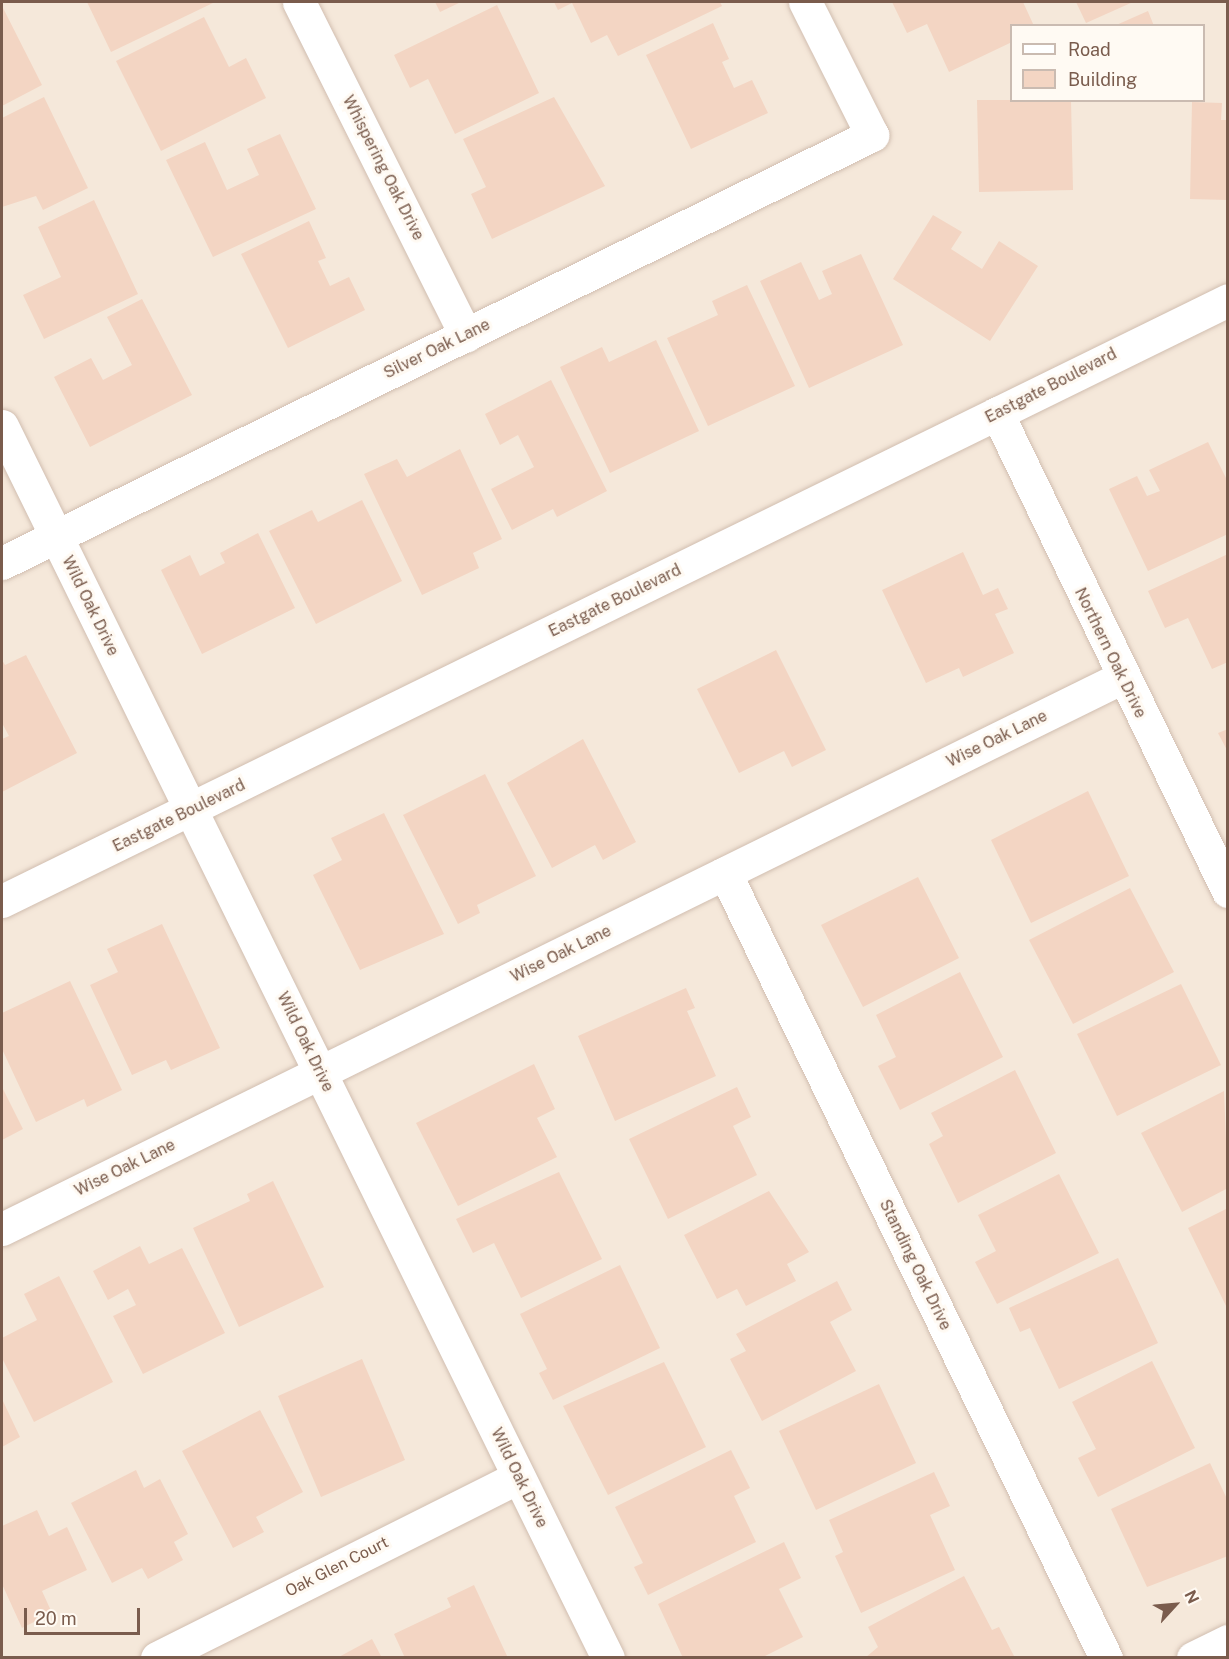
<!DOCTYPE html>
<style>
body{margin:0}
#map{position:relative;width:1229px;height:1659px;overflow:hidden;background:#fdf6ec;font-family:"Public Sans",sans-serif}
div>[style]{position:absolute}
.residential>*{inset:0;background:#f5e8da}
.building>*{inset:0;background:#f3d5c3}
.roads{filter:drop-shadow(0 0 2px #d1beb0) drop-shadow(0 0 2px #d1beb0)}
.street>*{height:33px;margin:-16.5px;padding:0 16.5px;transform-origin:16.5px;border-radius:16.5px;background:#fff}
span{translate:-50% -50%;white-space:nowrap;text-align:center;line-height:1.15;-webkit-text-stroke:6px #fffaf3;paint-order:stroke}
.street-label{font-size:16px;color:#7a5c4d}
.frame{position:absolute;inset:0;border:3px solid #7a5c4d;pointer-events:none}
.legend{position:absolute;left:1010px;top:24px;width:195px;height:78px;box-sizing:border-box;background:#fffaf3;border:2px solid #cabbb1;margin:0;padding:8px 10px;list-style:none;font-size:18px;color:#7a5c4d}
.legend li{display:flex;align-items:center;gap:12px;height:30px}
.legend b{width:30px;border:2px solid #cabbb1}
.north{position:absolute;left:1145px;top:1575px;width:60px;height:60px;-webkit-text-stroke:4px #fffaf3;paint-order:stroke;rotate:64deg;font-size:16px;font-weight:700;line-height:24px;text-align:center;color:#7a5c4d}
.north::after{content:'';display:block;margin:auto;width:21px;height:27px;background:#7a5c4d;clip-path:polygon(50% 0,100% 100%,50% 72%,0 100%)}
.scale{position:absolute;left:24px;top:1608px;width:116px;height:27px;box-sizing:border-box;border:3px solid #7a5c4d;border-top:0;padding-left:8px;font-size:18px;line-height:21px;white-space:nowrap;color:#7a5c4d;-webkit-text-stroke:4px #fffaf3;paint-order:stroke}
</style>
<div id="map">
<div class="residential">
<div style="clip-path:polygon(evenodd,2px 2px,1227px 2px,1227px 1657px,2px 1657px,2px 2px,1012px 26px,1204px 26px,1204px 100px,1012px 100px,1012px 26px)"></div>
</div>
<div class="building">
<div style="clip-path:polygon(87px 2px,215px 2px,111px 52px)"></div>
<div style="clip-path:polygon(435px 2px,461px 2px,440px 12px)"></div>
<div style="clip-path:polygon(554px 2px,720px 2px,722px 6px,618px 56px,607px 35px,591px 43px,572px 3px,558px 10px)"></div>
<div style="clip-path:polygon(892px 2px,1023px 2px,1034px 26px,1012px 26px,1012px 42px,949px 72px,927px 24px,907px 33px)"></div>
<div style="clip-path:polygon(1076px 2px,1133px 2px,1086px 23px)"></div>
<div style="clip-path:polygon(497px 5px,539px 93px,455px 134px,428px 79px,410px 88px,394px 55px)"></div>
<div style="clip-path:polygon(2px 6px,42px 85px,2px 106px)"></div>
<div style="clip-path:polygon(1148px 11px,1154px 26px,1114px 26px)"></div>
<div style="clip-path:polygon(204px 17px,229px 67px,246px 58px,266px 98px,161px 151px,116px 61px)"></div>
<div style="clip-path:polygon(713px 23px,729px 59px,722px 62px,734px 88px,752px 80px,768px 113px,691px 149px,646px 55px)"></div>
<div style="clip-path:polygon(44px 97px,88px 188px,43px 210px,36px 196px,2px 207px,2px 118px)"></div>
<div style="clip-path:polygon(554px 97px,605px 186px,492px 239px,471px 194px,486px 187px,463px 139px)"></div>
<div style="clip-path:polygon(977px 100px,1071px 100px,1073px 190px,979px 192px)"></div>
<div style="clip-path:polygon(1192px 102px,1222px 103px,1221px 120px,1228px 120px,1228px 200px,1190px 199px)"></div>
<div style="clip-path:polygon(280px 134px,316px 209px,213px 257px,166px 160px,205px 142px,227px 190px,259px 175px,247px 149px)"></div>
<div style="clip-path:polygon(94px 200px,138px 294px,44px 339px,23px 295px,61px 277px,38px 227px)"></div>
<div style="clip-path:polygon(933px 215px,962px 232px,951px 249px,982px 269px,999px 241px,1038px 266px,990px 341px,893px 279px)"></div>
<div style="clip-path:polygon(309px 221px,326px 258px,318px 261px,330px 286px,349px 277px,365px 310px,288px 348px,241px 254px)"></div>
<div style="clip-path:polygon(861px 254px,903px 345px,809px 388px,760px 281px,801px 262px,819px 300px,832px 294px,822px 271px)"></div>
<div style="clip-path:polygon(747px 285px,795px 386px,708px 426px,667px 338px,718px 315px,712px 301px)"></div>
<div style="clip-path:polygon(142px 299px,192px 395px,90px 447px,54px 377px,91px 358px,103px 380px,132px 365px,107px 317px)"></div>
<div style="clip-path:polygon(656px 340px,699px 431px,610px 473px,560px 367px,602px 347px,609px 362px)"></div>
<div style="clip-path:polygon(551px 380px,607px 491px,557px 517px,553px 509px,512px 530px,491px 489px,534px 467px,518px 435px,500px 445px,485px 414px)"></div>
<div style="clip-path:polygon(1208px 442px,1228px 482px,1228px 534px,1148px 571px,1109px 489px,1137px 476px,1147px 496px,1160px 491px,1149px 470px)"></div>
<div style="clip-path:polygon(460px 449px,502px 539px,473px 553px,479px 568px,422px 595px,364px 474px,397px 459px,407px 477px)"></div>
<div style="clip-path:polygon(362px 500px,402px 581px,316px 624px,269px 531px,312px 510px,318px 522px)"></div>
<div style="clip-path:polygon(258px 533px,295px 608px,202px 654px,161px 570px,190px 555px,200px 576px,225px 563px,220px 553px)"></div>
<div style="clip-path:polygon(963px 552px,983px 595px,998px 588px,1008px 609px,995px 614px,1014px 653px,963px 677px,959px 668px,926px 683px,882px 590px)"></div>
<div style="clip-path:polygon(1228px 554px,1228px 662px,1212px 669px,1188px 618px,1165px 628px,1148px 591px)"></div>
<div style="clip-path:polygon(776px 650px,826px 750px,792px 767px,784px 751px,739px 773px,697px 689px)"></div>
<div style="clip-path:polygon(26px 655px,77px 753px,2px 792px,2px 739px,9px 736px,2px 723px,2px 660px,5px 665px)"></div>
<div style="clip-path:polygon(1228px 729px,1228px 752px,1218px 733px)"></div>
<div style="clip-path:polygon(583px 739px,636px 842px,603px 860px,595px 845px,552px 868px,507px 783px)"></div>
<div style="clip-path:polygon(485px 774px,536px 876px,477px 905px,480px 913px,458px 924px,403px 815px)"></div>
<div style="clip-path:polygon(1088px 791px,1129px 876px,1031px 923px,991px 840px)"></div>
<div style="clip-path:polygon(384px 813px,444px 934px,360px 970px,313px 875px,342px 860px,331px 838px)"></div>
<div style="clip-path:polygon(918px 877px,959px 958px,863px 1007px,821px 925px)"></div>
<div style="clip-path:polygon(1130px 888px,1174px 972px,1073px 1024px,1029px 940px)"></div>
<div style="clip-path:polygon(162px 924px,220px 1048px,171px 1070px,166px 1060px,132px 1075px,90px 985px,118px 972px,107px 949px)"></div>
<div style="clip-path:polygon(960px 972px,1003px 1057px,900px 1110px,878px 1066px,896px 1057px,876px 1015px)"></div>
<div style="clip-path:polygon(70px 981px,122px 1090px,87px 1107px,84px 1099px,36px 1122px,2px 1049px,2px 1013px)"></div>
<div style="clip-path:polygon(1181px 984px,1221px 1065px,1117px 1116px,1077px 1034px)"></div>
<div style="clip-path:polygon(686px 988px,695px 1008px,687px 1011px,716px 1076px,615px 1121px,578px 1036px)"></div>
<div style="clip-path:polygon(534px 1064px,555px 1109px,537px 1118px,557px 1157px,458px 1206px,416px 1123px)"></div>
<div style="clip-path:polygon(1015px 1070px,1056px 1153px,958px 1203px,929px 1144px,943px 1136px,931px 1113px)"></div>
<div style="clip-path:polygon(2px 1087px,23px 1129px,2px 1140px)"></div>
<div style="clip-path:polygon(737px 1087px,751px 1117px,733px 1126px,757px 1175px,668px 1219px,629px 1139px)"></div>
<div style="clip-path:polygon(1224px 1091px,1228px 1188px,1182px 1212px,1141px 1133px)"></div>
<div style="clip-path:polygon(559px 1172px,602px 1259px,521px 1298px,494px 1243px,473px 1253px,456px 1219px)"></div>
<div style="clip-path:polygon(1059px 1174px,1099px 1253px,997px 1304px,975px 1262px,996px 1251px,978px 1215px)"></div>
<div style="clip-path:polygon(273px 1181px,324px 1287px,239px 1327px,193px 1228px,250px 1201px,247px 1194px)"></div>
<div style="clip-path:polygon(769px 1191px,809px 1252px,787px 1264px,796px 1281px,746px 1306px,737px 1289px,717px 1299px,684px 1235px)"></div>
<div style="clip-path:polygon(1228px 1208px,1228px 1310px,1188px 1228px)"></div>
<div style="clip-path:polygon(140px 1246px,149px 1264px,182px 1248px,225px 1333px,143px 1374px,113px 1316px,136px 1305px,128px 1289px,108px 1300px,93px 1271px)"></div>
<div style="clip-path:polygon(1118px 1258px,1158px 1343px,1059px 1389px,1030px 1328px,1020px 1332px,1009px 1308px)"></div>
<div style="clip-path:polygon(620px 1265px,660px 1348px,553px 1400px,539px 1373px,547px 1369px,520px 1314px)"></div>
<div style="clip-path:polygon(59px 1276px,113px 1382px,34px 1422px,2px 1358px,2px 1338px,37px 1320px,24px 1294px)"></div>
<div style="clip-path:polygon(837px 1281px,852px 1310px,830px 1322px,856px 1371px,762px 1421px,730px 1359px,746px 1351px,736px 1334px)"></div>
<div style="clip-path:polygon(362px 1359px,405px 1460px,321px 1497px,278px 1396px)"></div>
<div style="clip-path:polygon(1152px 1361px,1195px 1448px,1098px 1497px,1078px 1458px,1096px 1449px,1072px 1402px)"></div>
<div style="clip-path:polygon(664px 1362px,706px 1447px,608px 1495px,563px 1406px)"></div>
<div style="clip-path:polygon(879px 1384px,916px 1463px,816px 1510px,779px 1431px)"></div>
<div style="clip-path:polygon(2px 1399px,20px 1437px,2px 1447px)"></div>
<div style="clip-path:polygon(260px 1410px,303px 1492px,256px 1517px,264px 1532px,233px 1548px,182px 1451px)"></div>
<div style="clip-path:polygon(731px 1450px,750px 1488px,734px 1496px,756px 1542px,648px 1595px,634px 1567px,643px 1563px,615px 1507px)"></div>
<div style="clip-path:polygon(1210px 1463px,1228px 1501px,1228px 1556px,1147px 1587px,1111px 1509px)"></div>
<div style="clip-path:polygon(136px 1470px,144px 1488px,160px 1479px,188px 1534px,174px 1542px,183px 1560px,148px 1579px,142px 1568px,112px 1583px,71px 1503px)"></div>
<div style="clip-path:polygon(934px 1472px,950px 1506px,930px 1515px,955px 1570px,861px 1613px,835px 1556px,843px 1552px,829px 1520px)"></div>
<div style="clip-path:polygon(37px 1510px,49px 1536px,67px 1527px,87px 1570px,42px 1591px,52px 1613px,22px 1628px,2px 1584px,2px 1526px)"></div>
<div style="clip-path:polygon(784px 1542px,801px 1578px,779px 1589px,803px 1637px,761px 1658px,683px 1658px,658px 1604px)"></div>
<div style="clip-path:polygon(964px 1576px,992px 1630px,999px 1627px,1014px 1656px,865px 1658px,878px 1647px,868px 1627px)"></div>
<div style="clip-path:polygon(474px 1585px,508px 1658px,405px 1658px,394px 1634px,451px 1607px,447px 1598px)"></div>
<div style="clip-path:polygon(372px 1639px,382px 1658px,337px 1658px)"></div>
</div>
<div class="roads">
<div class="street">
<div style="left:299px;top:2px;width:373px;rotate:63.4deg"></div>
<div style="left:997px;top:413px;width:531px;rotate:64.21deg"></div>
<div style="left:2px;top:426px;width:1373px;rotate:63.81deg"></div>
<div style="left:2px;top:563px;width:970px;rotate:-26.2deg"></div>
<div style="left:872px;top:135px;width:149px;rotate:-116.7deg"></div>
<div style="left:725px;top:873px;width:873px;rotate:64.11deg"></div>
<div style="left:2px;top:901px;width:1365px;rotate:-26.11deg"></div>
<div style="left:2px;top:1229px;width:1247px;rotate:-26.22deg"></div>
<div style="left:157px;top:1658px;width:404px;rotate:-26.6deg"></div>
<div style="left:1193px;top:1658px;width:39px;rotate:-26deg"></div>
</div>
</div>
<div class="street-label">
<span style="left:383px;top:168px;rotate:63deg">Whispering Oak Drive</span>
<span style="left:437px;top:349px;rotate:-26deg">Silver Oak Lane</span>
<span style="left:1051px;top:386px;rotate:-27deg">Eastgate Boulevard</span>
<span style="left:615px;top:601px;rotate:-26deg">Eastgate Boulevard</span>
<span style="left:90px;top:606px;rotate:64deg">Wild Oak Drive</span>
<span style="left:1110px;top:653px;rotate:64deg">Northern Oak Drive</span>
<span style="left:997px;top:739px;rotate:-26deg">Wise Oak Lane</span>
<span style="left:179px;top:816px;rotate:-26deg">Eastgate Boulevard</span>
<span style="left:561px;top:954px;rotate:-26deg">Wise Oak Lane</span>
<span style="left:305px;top:1042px;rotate:64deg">Wild Oak Drive</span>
<span style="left:125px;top:1168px;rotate:-26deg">Wise Oak Lane</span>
<span style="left:915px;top:1265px;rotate:64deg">Standing Oak Drive</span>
<span style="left:519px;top:1478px;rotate:64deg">Wild Oak Drive</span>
<span style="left:337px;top:1567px;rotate:-27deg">Oak Glen Court</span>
</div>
<div class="frame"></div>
<ul class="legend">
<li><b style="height:8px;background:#fff"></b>Road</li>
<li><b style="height:16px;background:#f3d5c3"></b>Building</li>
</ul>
<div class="north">N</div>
<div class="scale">20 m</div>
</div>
